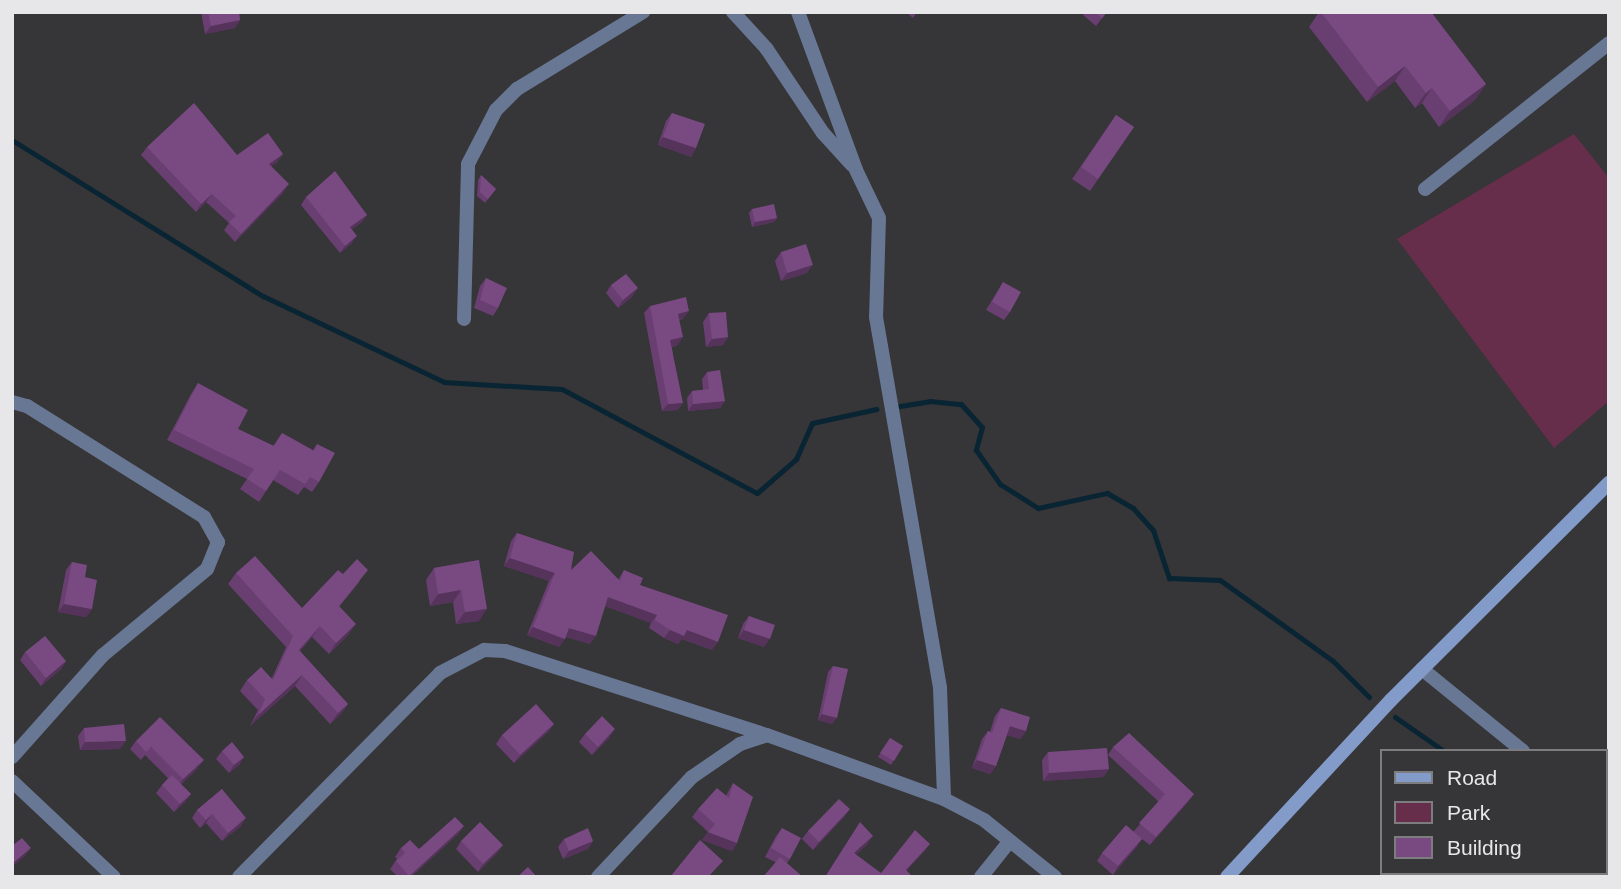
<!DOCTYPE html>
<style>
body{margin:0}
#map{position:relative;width:1621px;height:889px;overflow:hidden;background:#363538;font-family:Helvetica,sans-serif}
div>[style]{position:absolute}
.green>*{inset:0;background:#672e4b}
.stream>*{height:5px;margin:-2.5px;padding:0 2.5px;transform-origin:2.5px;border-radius:2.5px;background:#092533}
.street>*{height:14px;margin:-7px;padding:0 7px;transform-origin:7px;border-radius:7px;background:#687793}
.secondary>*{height:14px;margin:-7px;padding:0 7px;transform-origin:7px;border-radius:7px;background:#839bc8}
.wall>*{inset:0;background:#683f70}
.shaded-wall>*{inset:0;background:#55335b}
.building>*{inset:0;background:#794982}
span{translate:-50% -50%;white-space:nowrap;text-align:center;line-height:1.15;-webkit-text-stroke:7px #363538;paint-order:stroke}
.frame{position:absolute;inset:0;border:14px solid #e7e7e9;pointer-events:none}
.legend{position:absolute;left:1380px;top:749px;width:228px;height:126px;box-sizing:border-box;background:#363538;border:2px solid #7d7c7f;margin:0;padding:9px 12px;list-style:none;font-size:21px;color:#e7e7e9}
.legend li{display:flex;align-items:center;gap:14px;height:35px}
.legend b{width:35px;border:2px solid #7d7c7f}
</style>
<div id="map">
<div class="green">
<div style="clip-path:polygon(1574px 134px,1609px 178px,1609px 401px,1554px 448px,1397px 239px)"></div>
</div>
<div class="stream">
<div style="left:12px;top:140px;width:296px;rotate:31.9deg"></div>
<div style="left:263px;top:296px;width:200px;rotate:25.4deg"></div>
<div style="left:444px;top:382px;width:118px;rotate:3.4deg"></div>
<div style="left:562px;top:389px;width:221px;rotate:28.1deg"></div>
<div style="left:757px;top:493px;width:52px;rotate:-41.1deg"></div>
<div style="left:796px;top:459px;width:39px;rotate:-66deg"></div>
<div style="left:812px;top:423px;width:66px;rotate:-12.3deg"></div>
<div style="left:900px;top:406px;width:30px;rotate:-9deg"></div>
<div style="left:930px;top:401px;width:31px;rotate:6deg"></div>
<div style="left:961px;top:404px;width:31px;rotate:48deg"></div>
<div style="left:982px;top:427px;width:24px;rotate:105deg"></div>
<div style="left:976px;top:450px;width:42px;rotate:54.8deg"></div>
<div style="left:1000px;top:484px;width:45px;rotate:32.3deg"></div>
<div style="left:1038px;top:508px;width:71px;rotate:-12.3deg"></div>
<div style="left:1107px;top:493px;width:30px;rotate:30deg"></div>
<div style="left:1133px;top:508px;width:30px;rotate:48deg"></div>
<div style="left:1153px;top:530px;width:51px;rotate:71.6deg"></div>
<div style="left:1169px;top:578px;width:51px;rotate:2.2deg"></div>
<div style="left:1220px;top:580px;width:139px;rotate:35.6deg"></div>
<div style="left:1333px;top:661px;width:51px;rotate:45deg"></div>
<div style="left:1395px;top:717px;width:60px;rotate:34.8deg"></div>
<div style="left:1605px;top:862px;width:5px;rotate:37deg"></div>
</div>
<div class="street">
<div style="left:733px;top:12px;width:49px;rotate:47.5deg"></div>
<div style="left:766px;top:48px;width:102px;rotate:56.2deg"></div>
<div style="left:823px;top:133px;width:43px;rotate:47.8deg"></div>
<div style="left:798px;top:12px;width:168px;rotate:69.8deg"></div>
<div style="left:856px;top:170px;width:53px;rotate:64.4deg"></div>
<div style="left:879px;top:218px;width:99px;rotate:91.7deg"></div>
<div style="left:876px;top:317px;width:376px;rotate:80.2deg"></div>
<div style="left:940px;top:688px;width:111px;rotate:87.9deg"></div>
<div style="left:1425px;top:189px;width:235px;rotate:-38.4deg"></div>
<div style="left:464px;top:319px;width:155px;rotate:-88.5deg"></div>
<div style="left:468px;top:164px;width:61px;rotate:-62.6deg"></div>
<div style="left:496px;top:110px;width:30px;rotate:-45deg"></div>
<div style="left:517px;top:89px;width:148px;rotate:-31.4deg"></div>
<div style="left:12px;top:402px;width:16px;rotate:15deg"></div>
<div style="left:27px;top:406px;width:209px;rotate:32.1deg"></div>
<div style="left:204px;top:517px;width:29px;rotate:61deg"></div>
<div style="left:218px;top:542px;width:29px;rotate:112deg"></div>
<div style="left:207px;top:569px;width:135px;rotate:140.4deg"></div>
<div style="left:103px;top:655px;width:137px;rotate:131.7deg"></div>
<div style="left:1422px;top:669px;width:130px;rotate:39.1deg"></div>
<div style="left:12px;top:781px;width:140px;rotate:43.3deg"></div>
<div style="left:1605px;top:816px;width:4px;rotate:27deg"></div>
<div style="left:239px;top:877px;width:286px;rotate:-45.4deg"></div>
<div style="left:440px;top:673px;width:50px;rotate:-27.6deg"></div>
<div style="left:484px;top:650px;width:21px;rotate:3deg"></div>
<div style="left:505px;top:651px;width:275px;rotate:17.8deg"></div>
<div style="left:767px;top:735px;width:188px;rotate:19.9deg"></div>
<div style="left:944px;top:799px;width:45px;rotate:27.7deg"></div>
<div style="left:984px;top:820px;width:91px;rotate:38.8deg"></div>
<div style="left:598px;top:877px;width:137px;rotate:-46.8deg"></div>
<div style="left:692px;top:777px;width:58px;rotate:-34.5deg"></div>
<div style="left:740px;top:744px;width:28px;rotate:-18deg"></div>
<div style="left:981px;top:877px;width:45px;rotate:-51.3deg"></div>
</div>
<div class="secondary">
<div style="left:1227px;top:877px;width:241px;rotate:-47.2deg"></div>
<div style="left:1391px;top:700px;width:308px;rotate:-44.9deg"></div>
</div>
<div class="wall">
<div style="clip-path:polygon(201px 12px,239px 12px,240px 20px,235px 28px,205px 34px)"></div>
<div style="clip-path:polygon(906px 12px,917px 12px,913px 18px)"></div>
<div style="clip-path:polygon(1084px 12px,1107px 12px,1096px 26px,1083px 15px)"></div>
<div style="clip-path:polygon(1319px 12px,1431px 12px,1486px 84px,1475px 100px,1439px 127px,1422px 103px,1415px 108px,1395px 81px,1367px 102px,1309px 27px)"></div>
<div style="clip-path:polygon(672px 113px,696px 148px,691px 157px,658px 145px,666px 121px)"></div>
<div style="clip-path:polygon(1116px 115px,1134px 127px,1090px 191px,1072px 179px)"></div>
<div style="clip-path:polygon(147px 147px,237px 155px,283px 154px,277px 162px,271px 166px,283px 193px,235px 242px,224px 230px,229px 223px,206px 202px,196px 212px,141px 155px)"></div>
<div style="clip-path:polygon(481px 175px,496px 189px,485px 203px,477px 196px,478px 180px)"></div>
<div style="clip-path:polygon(306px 197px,367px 215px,362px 222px,352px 229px,352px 243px,340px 253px,301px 205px)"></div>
<div style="clip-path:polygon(752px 209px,777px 218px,774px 222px,752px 227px,749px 213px)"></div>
<div style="clip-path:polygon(781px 252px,807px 273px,781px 281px,775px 261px)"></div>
<div style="clip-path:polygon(486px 278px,498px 308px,493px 316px,474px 308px,480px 286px)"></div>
<div style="clip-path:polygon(1003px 282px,1010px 312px,1004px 320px,986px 310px)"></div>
<div style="clip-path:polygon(611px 285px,632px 297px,618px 308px,606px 293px)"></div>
<div style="clip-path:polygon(650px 306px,683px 319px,679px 320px,678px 345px,672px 347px,678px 410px,662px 411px,644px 313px)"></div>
<div style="clip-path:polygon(709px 313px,728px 337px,723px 345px,706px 347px,703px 322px)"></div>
<div style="clip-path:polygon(707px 372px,725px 401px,720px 408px,688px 411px,687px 398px,692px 391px,703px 390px,702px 379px)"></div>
<div style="clip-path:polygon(198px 383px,238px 429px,273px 446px,282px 433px,313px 450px,317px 444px,319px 482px,312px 492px,304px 487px,298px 495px,273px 480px,259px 502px,240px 489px,247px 479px,167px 440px,191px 394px)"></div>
<div style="clip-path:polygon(517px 533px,571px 570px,618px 580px,624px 570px,712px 650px,682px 639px,678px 644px,664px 638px,649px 628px,651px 623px,605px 606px,590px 644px,566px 637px,559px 647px,527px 635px,549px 581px,504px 566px,511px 541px)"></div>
<div style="clip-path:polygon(479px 560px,479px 621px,456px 624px,453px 602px,430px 606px,426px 580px,434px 568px)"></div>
<div style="clip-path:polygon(72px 562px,85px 577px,92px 609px,86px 617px,58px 612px,66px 570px)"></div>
<div style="clip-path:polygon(236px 573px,302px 608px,343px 574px,360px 581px,339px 607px,349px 634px,329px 654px,312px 637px,300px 651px,348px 704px,341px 714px,330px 724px,295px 686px,250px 726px,258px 710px,240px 691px,247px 680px,272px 678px,286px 647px,228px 584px)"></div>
<div style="clip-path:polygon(749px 616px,764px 647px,738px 638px,743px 624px)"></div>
<div style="clip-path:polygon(25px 652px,66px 661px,61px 669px,41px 686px,20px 660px)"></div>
<div style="clip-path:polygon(833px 666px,832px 724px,818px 720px,828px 672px)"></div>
<div style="clip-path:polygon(1001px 708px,1026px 731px,1020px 739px,1007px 735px,996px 766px,990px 774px,972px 768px,982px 739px,988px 731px,990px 732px,995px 716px)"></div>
<div style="clip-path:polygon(554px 724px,548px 732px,514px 763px,496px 744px,502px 735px)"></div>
<div style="clip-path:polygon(84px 728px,120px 749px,80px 750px,78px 736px)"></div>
<div style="clip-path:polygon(585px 734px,610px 737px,592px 755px,579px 742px)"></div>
<div style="clip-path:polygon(890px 738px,903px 746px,891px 765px,878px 757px)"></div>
<div style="clip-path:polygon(136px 741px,198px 768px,181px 784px,191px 794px,185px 802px,174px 812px,156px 793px,162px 785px,168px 778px,145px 755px,141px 760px,130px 749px)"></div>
<div style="clip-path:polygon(1113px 747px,1194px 794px,1188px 802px,1150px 845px,1142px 839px,1113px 875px,1097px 861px,1102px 853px,1134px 831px,1159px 802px,1108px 755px)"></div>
<div style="clip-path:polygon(222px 751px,244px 757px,239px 765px,229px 773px,216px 759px)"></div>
<div style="clip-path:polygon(1048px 752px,1109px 769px,1103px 777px,1043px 781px,1042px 760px)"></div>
<div style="clip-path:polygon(733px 783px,737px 843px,732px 851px,702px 840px,708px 832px,692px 817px,698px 809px,726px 796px,728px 792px)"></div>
<div style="clip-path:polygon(222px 789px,241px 826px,222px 841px,206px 823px,200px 828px,192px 818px,197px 810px)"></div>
<div style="clip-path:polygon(850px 809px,844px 817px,813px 850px,802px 839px,808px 831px)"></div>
<div style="clip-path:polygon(464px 826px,458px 834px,411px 877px,398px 877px,390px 869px,397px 859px,395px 857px,401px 848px,419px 849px)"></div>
<div style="clip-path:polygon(782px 828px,790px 859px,787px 863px,775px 862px,765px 857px,776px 836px)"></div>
<div style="clip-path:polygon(564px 839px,593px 841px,588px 849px,563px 859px,558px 847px)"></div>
<div style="clip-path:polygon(461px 841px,503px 845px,497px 853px,478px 872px,456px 849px)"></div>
</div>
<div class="shaded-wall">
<div style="clip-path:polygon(240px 20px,235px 28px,205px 34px,211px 26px)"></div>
<div style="clip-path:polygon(1405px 66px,1395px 81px,1367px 102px,1378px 87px)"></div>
<div style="clip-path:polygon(1486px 84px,1475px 100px,1439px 127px,1450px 111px)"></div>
<div style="clip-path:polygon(1432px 88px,1422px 103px,1415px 108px,1426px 93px)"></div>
<div style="clip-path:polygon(663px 137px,696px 148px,691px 157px,658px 145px)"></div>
<div style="clip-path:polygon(283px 154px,277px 162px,263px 172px,269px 164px)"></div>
<div style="clip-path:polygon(289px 184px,283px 193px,235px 242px,241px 234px)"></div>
<div style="clip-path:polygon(212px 194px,206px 202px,196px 212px,201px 204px)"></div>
<div style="clip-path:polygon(367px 215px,362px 222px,345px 234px,350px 227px)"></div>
<div style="clip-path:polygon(777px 218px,774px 222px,752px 227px,755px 222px)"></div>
<div style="clip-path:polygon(357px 236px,352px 243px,340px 253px,345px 246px)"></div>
<div style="clip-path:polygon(813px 265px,807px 273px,781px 281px,787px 273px)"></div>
<div style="clip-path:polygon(638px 288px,632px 297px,618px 308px,623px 300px)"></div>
<div style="clip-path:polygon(689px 311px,683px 319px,672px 321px,678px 314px)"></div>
<div style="clip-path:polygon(683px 337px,678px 345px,665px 348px,670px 340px)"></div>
<div style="clip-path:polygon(728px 337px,723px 345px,706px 347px,712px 339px)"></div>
<div style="clip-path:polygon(725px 401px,720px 408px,688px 411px,693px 404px)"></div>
<div style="clip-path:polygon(683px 403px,678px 410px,662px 411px,668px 404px)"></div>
<div style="clip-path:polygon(510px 558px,555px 573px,549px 581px,504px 566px)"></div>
<div style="clip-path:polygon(461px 590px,453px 602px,430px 606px,438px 594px)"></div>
<div style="clip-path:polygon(608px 597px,657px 615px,651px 623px,602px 605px)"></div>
<div style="clip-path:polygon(64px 604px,92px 609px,86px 617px,58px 612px)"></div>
<div style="clip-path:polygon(487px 609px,479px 621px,456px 624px,465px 612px)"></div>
<div style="clip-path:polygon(356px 624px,349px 634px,329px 654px,336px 643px)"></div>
<div style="clip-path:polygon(320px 626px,312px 637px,291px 661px,299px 650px)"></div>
<div style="clip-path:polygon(533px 627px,565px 639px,559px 647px,527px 635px)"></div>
<div style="clip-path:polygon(569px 628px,596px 636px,590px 644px,563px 636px)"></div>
<div style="clip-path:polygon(670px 630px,687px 630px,718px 642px,712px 650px,682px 639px,678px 644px,664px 638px)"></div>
<div style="clip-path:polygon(744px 630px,770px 639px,764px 647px,738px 638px)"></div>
<div style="clip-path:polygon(66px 661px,61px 669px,41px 686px,46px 678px)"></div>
<div style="clip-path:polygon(302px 675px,295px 686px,250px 726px,258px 715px)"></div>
<div style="clip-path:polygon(348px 704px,341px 714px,330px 724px,338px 713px)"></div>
<div style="clip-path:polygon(822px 714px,837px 718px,832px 724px,818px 720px)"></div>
<div style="clip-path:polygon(554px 724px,548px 732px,514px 763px,520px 755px)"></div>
<div style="clip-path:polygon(1010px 726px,1026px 731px,1020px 739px,1004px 734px)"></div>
<div style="clip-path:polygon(615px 729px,610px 737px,592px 755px,598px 747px)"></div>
<div style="clip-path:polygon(126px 741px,120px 749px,80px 750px,85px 742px)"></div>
<div style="clip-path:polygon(244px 757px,239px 765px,229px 773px,234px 765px)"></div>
<div style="clip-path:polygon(204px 760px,198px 768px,178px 788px,183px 779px)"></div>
<div style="clip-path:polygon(977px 760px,996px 766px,990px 774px,972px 768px)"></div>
<div style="clip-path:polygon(1109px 769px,1103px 777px,1043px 781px,1049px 773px)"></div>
<div style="clip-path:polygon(191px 794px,185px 802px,174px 812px,180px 804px)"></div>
<div style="clip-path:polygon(1194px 794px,1188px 802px,1150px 845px,1156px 837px)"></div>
<div style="clip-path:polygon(850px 809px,844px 817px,813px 850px,819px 842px)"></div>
<div style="clip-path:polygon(212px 814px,206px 823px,200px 828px,206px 820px)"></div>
<div style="clip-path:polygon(246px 818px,241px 826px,222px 841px,228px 833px)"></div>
<div style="clip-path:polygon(464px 826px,458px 834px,411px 877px,409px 877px)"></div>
<div style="clip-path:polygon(708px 832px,737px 843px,732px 851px,702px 840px)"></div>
<div style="clip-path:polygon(873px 836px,867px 845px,848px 862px,854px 853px)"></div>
<div style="clip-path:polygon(1142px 839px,1137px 847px,1113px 875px,1118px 866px)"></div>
<div style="clip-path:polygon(593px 841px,588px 849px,563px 859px,569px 851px)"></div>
<div style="clip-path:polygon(930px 844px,924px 852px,901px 877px,906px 870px)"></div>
<div style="clip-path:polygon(503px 845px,497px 853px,478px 872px,483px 864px)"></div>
<div style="clip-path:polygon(31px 848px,25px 856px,12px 867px,12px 864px)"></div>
</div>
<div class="building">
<div style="clip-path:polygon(208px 12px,239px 12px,240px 20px,211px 26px)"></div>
<div style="clip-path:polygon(1095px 12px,1107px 12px,1102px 18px)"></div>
<div style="clip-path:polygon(1321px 12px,1431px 12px,1486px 84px,1450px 111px,1432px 88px,1426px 93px,1405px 66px,1378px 87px)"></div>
<div style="clip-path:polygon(194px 103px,237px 155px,268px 133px,283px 154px,269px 164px,289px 184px,241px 234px,229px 222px,236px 216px,212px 194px,201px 204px,147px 147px)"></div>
<div style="clip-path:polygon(672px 113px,705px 124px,696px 148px,663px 137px)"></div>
<div style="clip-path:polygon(1116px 115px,1134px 127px,1098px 179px,1081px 167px)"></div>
<div style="clip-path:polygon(335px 171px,367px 215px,350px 227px,357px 236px,345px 246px,306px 197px)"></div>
<div style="clip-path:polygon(481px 175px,496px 189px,488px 199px,480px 192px)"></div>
<div style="clip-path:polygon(774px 204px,777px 218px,755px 222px,752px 209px)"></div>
<div style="clip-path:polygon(806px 244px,813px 265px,787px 273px,781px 252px)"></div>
<div style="clip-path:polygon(626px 274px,638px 288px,623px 300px,611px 285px)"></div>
<div style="clip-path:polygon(486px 278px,507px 288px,498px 308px,480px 300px)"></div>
<div style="clip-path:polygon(1003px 282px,1021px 292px,1010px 312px,992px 302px)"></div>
<div style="clip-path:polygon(686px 297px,689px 311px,678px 314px,683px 337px,670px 340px,683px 403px,668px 404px,650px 306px)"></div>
<div style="clip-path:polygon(726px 312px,728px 337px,712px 339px,709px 313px)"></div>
<div style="clip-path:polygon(720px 370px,725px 401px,693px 404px,692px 391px,709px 389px,707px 372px)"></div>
<div style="clip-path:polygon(198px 383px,248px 410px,238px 429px,274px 446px,282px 433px,314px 451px,317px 444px,335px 453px,319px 482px,310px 477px,305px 484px,280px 470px,266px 491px,247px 479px,254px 469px,174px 430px)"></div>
<div style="clip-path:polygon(517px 533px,574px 552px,571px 570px,591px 551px,620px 581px,624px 570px,643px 578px,640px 585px,728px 615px,718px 642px,687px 630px,684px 636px,670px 630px,655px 620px,657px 615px,608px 597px,596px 636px,569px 628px,565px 639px,533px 627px,555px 573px,510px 558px)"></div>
<div style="clip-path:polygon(255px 556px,302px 608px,338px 570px,343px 574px,357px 559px,368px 570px,339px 606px,356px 624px,336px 643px,320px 626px,299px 650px,348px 704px,338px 713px,302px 675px,258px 715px,265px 699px,247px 680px,261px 667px,273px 680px,293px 636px,236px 573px)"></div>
<div style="clip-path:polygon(479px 560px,487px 609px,465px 612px,461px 590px,438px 594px,434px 568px)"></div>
<div style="clip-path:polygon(72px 562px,87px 565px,85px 577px,97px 580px,92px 609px,64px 604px)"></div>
<div style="clip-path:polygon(749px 616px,775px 625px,770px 639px,744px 630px)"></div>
<div style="clip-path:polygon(45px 636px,66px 661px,46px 678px,25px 652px)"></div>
<div style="clip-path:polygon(833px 666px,848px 669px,837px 718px,822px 714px)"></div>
<div style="clip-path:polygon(536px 704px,554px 724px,520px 755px,502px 735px)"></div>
<div style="clip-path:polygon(1001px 708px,1030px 717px,1026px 731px,1010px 726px,996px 766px,977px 760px,988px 731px,992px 733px)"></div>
<div style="clip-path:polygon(602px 716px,615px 729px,598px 747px,585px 734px)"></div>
<div style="clip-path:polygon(160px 717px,204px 760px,183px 779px,151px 747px,146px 752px,136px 741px)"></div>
<div style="clip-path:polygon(124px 724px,126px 741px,85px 742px,84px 728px)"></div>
<div style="clip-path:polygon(1129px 733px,1194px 794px,1156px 837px,1139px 823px,1165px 794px,1113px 747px)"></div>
<div style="clip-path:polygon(890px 738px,903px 746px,894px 761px,880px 753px)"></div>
<div style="clip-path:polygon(232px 742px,244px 757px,234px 765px,222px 751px)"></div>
<div style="clip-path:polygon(1107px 748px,1109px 769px,1049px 773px,1048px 752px)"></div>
<div style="clip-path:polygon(172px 775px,191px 794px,180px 804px,162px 785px)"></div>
<div style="clip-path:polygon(733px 783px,753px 797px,737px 843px,708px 832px,715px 824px,698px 809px,717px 788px,729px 798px)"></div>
<div style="clip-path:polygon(222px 789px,246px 818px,228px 833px,212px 814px,206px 820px,197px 810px)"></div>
<div style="clip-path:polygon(839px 799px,850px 809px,819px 842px,808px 831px)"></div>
<div style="clip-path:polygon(455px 817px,464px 826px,409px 876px,396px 861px,405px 853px,401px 848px,410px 840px,419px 849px)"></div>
<div style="clip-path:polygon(480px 822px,503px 845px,483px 864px,461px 841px)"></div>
<div style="clip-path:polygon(860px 822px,873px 836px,854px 853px,881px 873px,915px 830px,930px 844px,906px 870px,913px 877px,825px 877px)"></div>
<div style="clip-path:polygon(1126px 825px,1142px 839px,1118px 866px,1102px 853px)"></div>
<div style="clip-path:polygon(588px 828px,593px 841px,569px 851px,564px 839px)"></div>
<div style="clip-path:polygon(782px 828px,801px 838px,790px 859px,771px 848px)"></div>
<div style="clip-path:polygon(22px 838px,31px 848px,12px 864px,12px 846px)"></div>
<div style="clip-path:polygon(700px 840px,723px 861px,708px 877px,670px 877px)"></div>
<div style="clip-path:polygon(780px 857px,803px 877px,763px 877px)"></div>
<div style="clip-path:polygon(528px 867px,537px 877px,517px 877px)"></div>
</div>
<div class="frame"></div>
<ul class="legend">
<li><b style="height:9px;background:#839bc8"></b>Road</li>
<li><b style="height:19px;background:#672e4b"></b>Park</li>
<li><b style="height:19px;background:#794982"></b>Building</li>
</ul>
</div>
